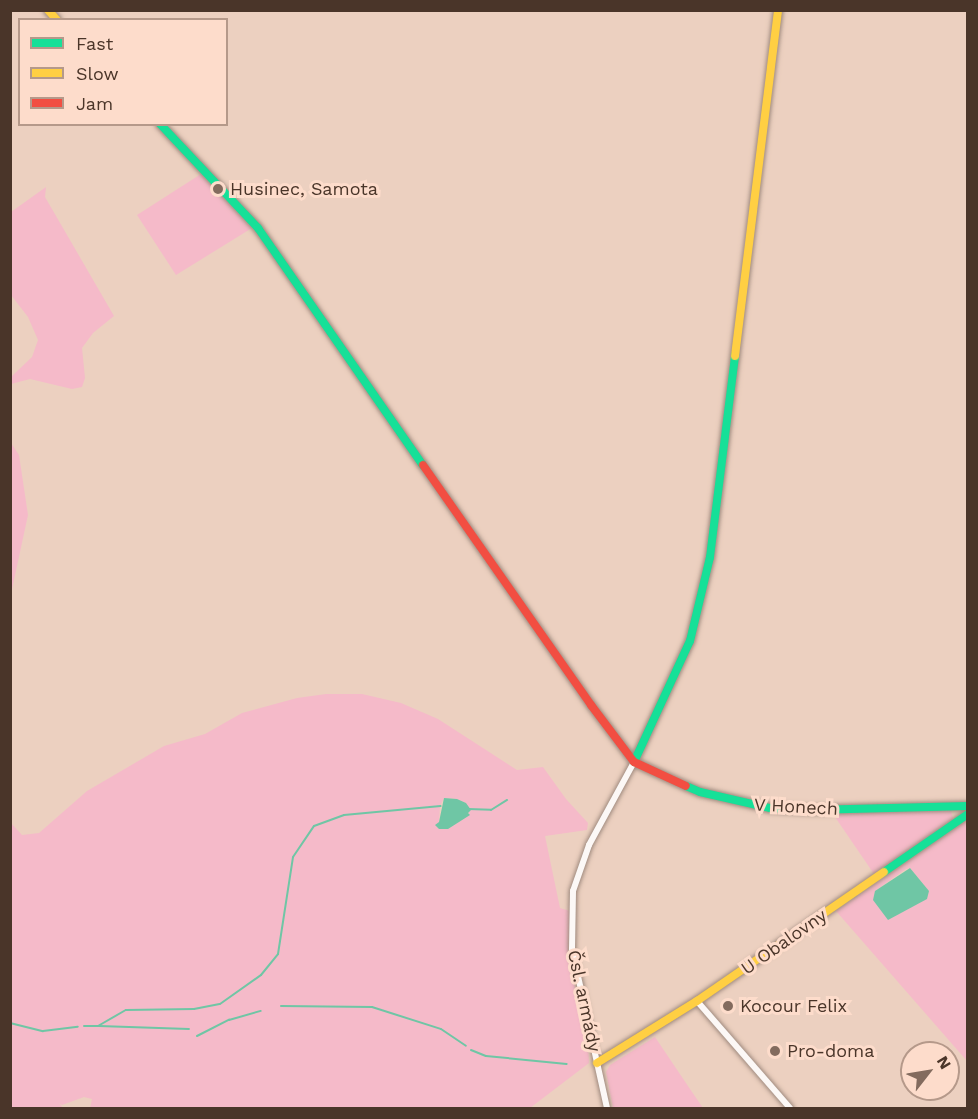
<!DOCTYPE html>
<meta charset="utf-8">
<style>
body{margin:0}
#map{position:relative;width:978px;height:1119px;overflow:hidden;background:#ecd0c0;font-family:"Work Sans",sans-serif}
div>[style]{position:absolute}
.green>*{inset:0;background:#f5bac9}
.water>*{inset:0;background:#6fc6a5}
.stream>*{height:2px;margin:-1px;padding:0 1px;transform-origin:1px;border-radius:1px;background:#6fc6a5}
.roads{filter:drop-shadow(0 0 2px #a08b7f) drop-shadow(0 0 2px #a08b7f)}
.street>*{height:6px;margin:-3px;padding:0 3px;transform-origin:3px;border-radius:3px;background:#fcf8f6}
.fast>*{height:8px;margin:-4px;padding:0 4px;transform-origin:4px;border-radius:4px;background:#16e098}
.slow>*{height:8px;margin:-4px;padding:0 4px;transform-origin:4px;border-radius:4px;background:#ffcf43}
.jam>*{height:8px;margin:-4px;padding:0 4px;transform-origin:4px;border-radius:4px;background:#f24e42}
.dots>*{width:16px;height:16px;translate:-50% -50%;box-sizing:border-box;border:3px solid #fddccb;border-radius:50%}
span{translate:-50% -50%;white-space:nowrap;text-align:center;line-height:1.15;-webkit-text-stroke:6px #fddccb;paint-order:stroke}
.poi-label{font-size:18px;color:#4a3529}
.left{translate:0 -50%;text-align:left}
.street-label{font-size:18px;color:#4a3529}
.frame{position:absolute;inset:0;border:12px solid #4a3529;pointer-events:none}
.legend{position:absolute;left:18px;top:18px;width:210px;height:108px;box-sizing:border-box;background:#fddccb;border:2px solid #b5998a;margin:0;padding:8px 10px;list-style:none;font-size:18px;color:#4a3529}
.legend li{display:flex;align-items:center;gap:12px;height:30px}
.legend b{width:30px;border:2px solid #b5998a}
.north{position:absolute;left:900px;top:1041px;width:60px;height:60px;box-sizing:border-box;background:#fddccb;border:2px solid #b5998a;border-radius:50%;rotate:59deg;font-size:16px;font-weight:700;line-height:24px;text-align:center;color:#4a3529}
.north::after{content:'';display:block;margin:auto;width:21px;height:27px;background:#836b5e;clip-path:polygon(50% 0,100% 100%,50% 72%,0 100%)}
</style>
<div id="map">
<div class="green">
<div style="clip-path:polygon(201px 174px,252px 228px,176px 275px,137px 215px)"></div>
<div style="clip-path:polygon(46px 187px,45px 197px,114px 316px,93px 333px,82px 348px,85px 378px,82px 387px,72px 389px,30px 379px,11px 384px,11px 377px,32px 357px,38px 340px,28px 317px,11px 295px,11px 212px)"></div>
<div style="clip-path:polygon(11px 443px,19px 455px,28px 515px,11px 594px)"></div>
<div style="clip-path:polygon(evenodd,326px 694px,362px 694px,401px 703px,438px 719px,517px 770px,543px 767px,566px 799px,588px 823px,587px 830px,545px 836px,560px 908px,570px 911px,568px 957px,588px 1042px,589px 1063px,530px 1108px,90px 1108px,92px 1099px,84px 1097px,62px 1105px,59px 1103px,63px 1108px,11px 1108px,10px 822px,22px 835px,39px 833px,87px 791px,164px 746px,205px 734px,242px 713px,297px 698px,326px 694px,444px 798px,457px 799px,466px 803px,469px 815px,448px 829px,439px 822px,440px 806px,444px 798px)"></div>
<div style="clip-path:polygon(951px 810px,953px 819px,874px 874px,833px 814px)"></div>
<div style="clip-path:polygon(evenodd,967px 820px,967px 1061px,836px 911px,967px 820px,910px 868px,929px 891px,875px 891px,906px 869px,910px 868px)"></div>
<div style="clip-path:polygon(655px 1037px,690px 1089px,703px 1108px,613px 1108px,606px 1072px,610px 1065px)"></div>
</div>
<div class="water">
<div style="clip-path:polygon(444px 798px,457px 799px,466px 803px,471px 810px,468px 813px,470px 815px,448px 829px,439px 829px,435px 825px,439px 822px)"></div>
<div style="clip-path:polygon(910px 868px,929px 891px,927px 899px,888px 920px,873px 900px,875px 891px)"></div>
</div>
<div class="stream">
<div style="left:468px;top:809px;width:23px;rotate:2deg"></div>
<div style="left:491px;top:810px;width:19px;rotate:-32deg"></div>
<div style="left:281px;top:1006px;width:91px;rotate:0.6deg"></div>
<div style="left:372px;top:1007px;width:72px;rotate:17.7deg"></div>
<div style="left:441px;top:1029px;width:30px;rotate:34deg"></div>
<div style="left:10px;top:1023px;width:34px;rotate:14deg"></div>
<div style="left:43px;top:1031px;width:35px;rotate:-7deg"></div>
<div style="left:84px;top:1026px;width:14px"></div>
<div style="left:98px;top:1026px;width:32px;rotate:-30deg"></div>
<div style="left:126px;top:1010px;width:68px;rotate:-0.8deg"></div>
<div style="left:194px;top:1009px;width:26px;rotate:-11deg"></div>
<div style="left:220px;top:1004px;width:50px;rotate:-35.3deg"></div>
<div style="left:261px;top:975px;width:27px;rotate:-51deg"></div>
<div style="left:278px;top:954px;width:98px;rotate:-81.2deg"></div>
<div style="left:293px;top:857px;width:37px;rotate:-56deg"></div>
<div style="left:314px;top:826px;width:32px;rotate:-20deg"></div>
<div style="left:344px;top:815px;width:97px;rotate:-5.3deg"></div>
<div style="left:99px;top:1026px;width:90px;rotate:1.9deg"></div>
<div style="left:197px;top:1036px;width:36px;rotate:-27deg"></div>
<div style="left:229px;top:1020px;width:33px;rotate:-16deg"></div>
<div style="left:471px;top:1050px;width:16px;rotate:22deg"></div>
<div style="left:486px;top:1056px;width:81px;rotate:5.6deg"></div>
</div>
<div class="roads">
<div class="street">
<div style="left:697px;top:1001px;width:142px;rotate:49deg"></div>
<div style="left:607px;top:1108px;width:163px;rotate:-102.4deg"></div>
<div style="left:572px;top:949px;width:58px;rotate:-89deg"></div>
<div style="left:573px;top:891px;width:49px;rotate:-70.8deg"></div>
<div style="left:589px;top:845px;width:94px;rotate:-61.5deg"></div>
</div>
<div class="fast">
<div style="left:160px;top:124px;width:143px;rotate:46.7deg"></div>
<div style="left:258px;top:228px;width:289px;rotate:55.2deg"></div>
<div style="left:634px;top:762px;width:133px;rotate:-65.2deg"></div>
<div style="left:690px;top:641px;width:86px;rotate:-76.6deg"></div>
<div style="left:710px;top:557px;width:203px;rotate:-82.9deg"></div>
<div style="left:686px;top:786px;width:15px;rotate:23deg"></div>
<div style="left:700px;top:792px;width:72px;rotate:12.9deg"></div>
<div style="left:770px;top:808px;width:41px;rotate:2.8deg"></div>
<div style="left:811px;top:810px;width:157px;rotate:-1.5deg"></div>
<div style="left:884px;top:872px;width:102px;rotate:-34.6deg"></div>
</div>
<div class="slow">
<div style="left:48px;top:10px;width:13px;rotate:48deg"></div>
<div style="left:735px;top:356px;width:349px;rotate:-82.9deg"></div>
<div style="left:597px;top:1063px;width:118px;rotate:-31.8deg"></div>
<div style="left:697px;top:1001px;width:227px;rotate:-34.6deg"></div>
</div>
<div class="jam">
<div style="left:423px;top:465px;width:293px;rotate:55deg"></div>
<div style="left:591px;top:705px;width:71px;rotate:53deg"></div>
<div style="left:634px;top:762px;width:57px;rotate:24.8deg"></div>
</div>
</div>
<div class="dots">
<div style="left:218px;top:189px;background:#836b5e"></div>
<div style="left:728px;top:1006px;background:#836b5e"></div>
<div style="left:775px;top:1051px;background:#836b5e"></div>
</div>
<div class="poi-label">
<span class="left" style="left:230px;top:189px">Husinec, Samota</span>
<span class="left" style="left:740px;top:1006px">Kocour Felix</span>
<span class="left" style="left:787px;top:1051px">Pro-doma</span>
</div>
<div class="street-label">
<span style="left:796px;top:807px;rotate:3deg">V Honech</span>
<span style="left:784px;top:942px;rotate:-35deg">U Obalovny</span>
<span style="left:584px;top:1001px;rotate:78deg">Čsl. armády</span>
</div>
<div class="frame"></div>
<ul class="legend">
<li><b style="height:8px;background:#16e098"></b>Fast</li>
<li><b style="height:8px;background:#ffcf43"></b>Slow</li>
<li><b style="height:8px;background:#f24e42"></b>Jam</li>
</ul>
<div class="north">N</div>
</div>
